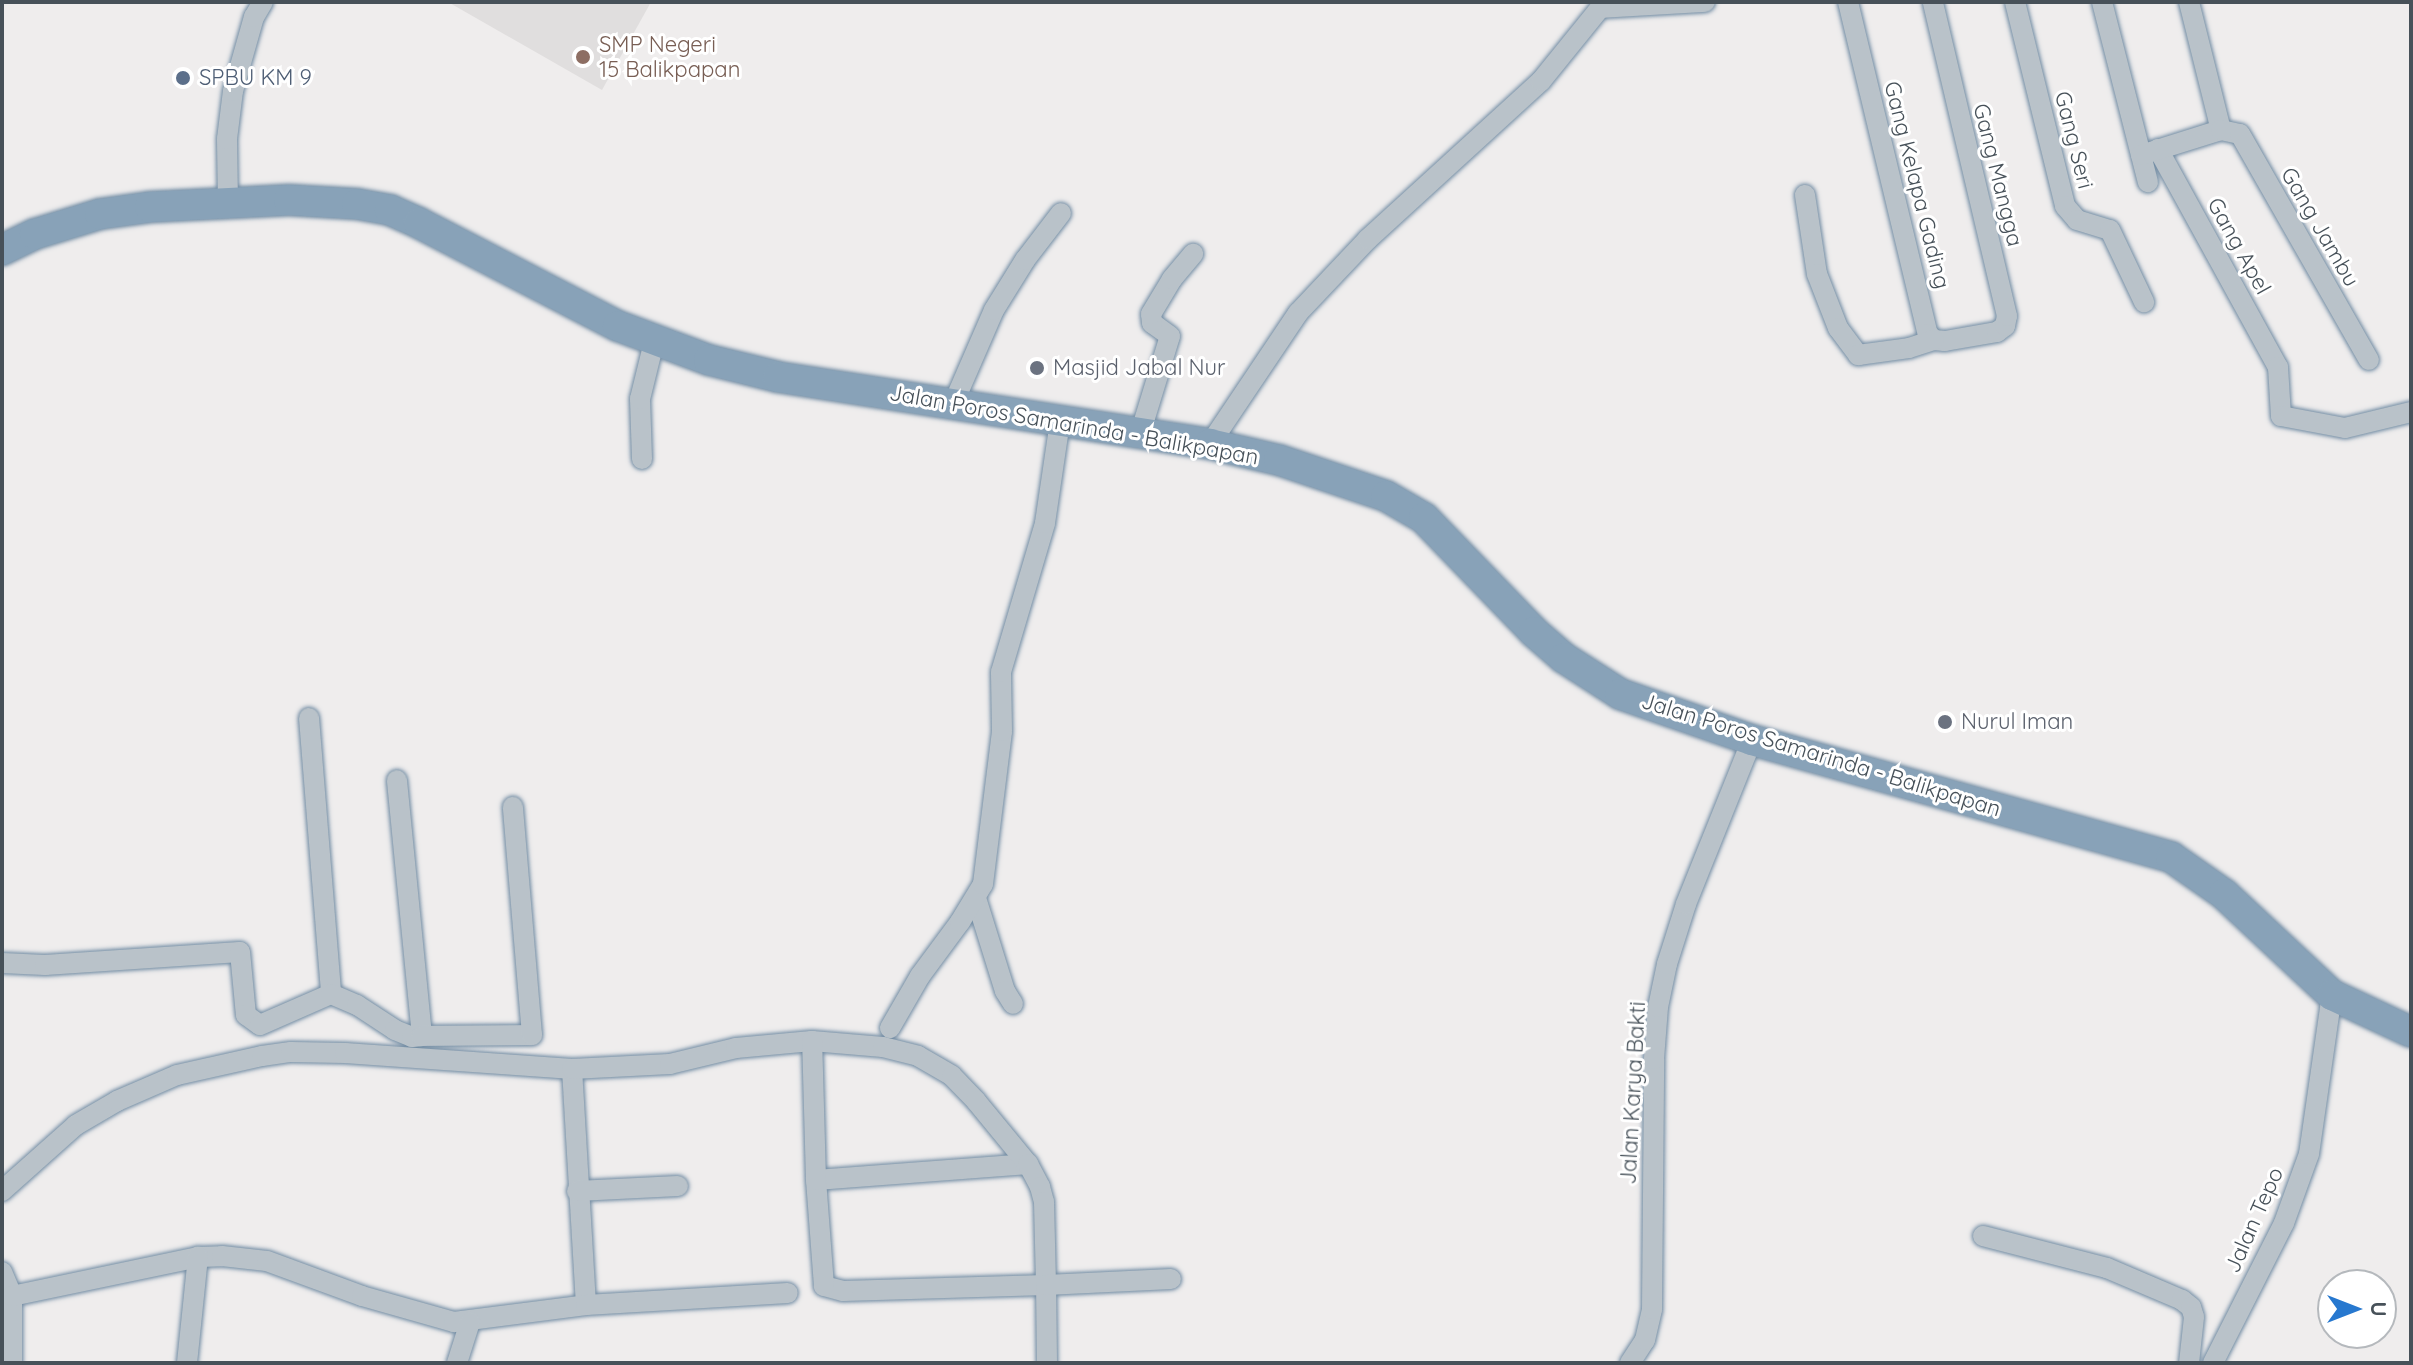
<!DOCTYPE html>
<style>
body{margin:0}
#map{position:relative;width:2413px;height:1365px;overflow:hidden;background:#efeded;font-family:Quicksand,sans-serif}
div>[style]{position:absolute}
.education>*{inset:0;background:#e0dede}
.roads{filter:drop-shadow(0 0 2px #738da4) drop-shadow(0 0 2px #738da4)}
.minor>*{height:20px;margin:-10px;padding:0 10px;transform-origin:10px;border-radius:10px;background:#b9c2c9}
.highway>*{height:30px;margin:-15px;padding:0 15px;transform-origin:15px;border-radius:15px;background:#88a2b8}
.dots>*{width:22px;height:22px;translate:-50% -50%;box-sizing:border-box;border:4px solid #fff;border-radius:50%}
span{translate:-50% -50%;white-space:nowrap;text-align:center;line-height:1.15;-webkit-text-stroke:6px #fff;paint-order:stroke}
.education-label{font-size:22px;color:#785e54}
.left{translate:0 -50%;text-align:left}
.service-label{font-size:22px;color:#4e5e75}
.street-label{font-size:22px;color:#475159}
.worship-label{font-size:22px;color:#5b616d}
.frame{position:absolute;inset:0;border:4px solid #475159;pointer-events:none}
.north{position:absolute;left:2317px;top:1269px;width:80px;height:80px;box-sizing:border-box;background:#fff;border:2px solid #b5b9bd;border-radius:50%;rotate:90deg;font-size:22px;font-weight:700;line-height:32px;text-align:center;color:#475159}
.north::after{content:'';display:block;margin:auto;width:28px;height:36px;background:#2778cf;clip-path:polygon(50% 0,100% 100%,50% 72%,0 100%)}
</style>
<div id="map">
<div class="education">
<div style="clip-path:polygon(448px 2px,651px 2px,602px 90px)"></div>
</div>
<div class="roads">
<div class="minor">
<div style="left:1848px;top:2px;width:342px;rotate:76.5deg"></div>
<div style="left:1928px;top:334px;width:8px;rotate:45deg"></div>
<div style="left:1934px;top:340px;width:11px;rotate:5deg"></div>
<div style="left:1945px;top:341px;width:53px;rotate:-9.8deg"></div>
<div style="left:1997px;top:332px;width:10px;rotate:-37deg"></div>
<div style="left:2005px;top:326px;width:10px;rotate:-79deg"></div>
<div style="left:2007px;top:316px;width:323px;rotate:-103.3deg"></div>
<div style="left:2015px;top:2px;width:210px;rotate:76.2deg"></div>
<div style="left:2065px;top:206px;width:18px;rotate:49deg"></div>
<div style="left:2077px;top:220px;width:34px;rotate:17deg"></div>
<div style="left:2110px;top:230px;width:80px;rotate:64.7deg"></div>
<div style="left:2102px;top:2px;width:186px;rotate:75.7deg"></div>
<div style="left:2189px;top:2px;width:132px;rotate:76deg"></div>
<div style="left:1600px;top:8px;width:105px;rotate:-3.3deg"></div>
<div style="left:2158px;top:149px;width:249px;rotate:61.2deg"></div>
<div style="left:2278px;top:367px;width:49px;rotate:86.5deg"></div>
<div style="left:2281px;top:416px;width:65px;rotate:10.6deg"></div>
<div style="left:2345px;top:428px;width:68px;rotate:-13.6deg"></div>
<div style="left:2141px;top:155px;width:84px;rotate:-17.4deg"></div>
<div style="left:2221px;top:130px;width:19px;rotate:12deg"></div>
<div style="left:2240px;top:134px;width:260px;rotate:60.3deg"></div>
<div style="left:1805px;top:195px;width:80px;rotate:81.4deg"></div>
<div style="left:1817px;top:274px;width:58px;rotate:68.7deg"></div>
<div style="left:1838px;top:328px;width:34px;rotate:53deg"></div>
<div style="left:1858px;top:355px;width:51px;rotate:-7.8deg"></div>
<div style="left:1909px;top:348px;width:26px;rotate:-18deg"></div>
<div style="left:228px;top:203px;width:64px;rotate:-90.9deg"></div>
<div style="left:227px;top:139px;width:48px;rotate:-82.9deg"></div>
<div style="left:233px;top:91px;width:77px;rotate:-74.2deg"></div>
<div style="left:254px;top:17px;width:17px;rotate:-59deg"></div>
<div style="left:954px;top:402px;width:100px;rotate:-66.5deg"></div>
<div style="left:994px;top:310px;width:59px;rotate:-58.2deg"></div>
<div style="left:1025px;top:260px;width:59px;rotate:-52.5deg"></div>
<div style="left:1140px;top:434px;width:102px;rotate:-73deg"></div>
<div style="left:1170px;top:336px;width:22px;rotate:-144deg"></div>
<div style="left:1152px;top:323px;width:9px;rotate:-96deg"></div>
<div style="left:1151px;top:314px;width:41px;rotate:-59deg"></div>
<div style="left:1172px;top:279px;width:33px;rotate:-50deg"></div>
<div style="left:1210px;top:444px;width:158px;rotate:-56.1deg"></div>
<div style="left:1298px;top:313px;width:102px;rotate:-46.6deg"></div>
<div style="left:1368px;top:239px;width:234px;rotate:-42.4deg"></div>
<div style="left:1541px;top:81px;width:102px;rotate:-51deg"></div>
<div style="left:642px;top:459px;width:60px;rotate:-91.9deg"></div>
<div style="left:640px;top:399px;width:59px;rotate:-76.2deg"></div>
<div style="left:309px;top:718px;width:277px;rotate:85.4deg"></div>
<div style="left:976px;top:898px;width:97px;rotate:72.7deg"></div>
<div style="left:1005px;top:991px;width:15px;rotate:58deg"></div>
<div style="left:2px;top:963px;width:43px;rotate:2.7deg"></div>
<div style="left:45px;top:965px;width:195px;rotate:-3.8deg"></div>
<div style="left:240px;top:952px;width:63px;rotate:84.6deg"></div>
<div style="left:246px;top:1015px;width:17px;rotate:36deg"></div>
<div style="left:260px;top:1025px;width:77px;rotate:-23.6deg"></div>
<div style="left:331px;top:994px;width:28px;rotate:23deg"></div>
<div style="left:357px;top:1005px;width:45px;rotate:33.3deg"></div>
<div style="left:395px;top:1030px;width:18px;rotate:22deg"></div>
<div style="left:412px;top:1037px;width:10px;rotate:-6deg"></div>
<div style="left:422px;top:1036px;width:257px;rotate:-95.6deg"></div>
<div style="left:890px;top:1028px;width:60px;rotate:-60deg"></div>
<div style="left:920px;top:976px;width:67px;rotate:-53.5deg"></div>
<div style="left:960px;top:922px;width:44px;rotate:-58.8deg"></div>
<div style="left:983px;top:884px;width:154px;rotate:-82.9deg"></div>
<div style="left:1002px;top:731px;width:59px;rotate:-91deg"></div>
<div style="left:1001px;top:672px;width:155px;rotate:-73.5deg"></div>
<div style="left:1045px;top:523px;width:102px;rotate:-81.6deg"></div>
<div style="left:422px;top:1036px;width:110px;rotate:-0.5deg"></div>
<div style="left:532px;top:1035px;width:229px;rotate:-94.8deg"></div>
<div style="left:572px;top:1069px;width:236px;rotate:86.6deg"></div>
<div style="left:816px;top:1180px;width:213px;rotate:-4.3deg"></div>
<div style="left:2px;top:1191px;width:99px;rotate:-41.7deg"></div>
<div style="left:76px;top:1125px;width:48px;rotate:-30.3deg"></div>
<div style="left:117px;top:1101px;width:65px;rotate:-23.4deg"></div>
<div style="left:177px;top:1075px;width:87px;rotate:-12.6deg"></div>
<div style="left:262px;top:1056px;width:29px;rotate:-8deg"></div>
<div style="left:291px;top:1052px;width:54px;rotate:1.1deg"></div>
<div style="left:345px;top:1053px;width:228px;rotate:4deg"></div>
<div style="left:572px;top:1069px;width:98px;rotate:-2.9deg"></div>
<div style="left:670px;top:1064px;width:68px;rotate:-13.6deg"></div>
<div style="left:736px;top:1048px;width:76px;rotate:-5.3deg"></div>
<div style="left:812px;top:1041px;width:71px;rotate:4.8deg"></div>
<div style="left:883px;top:1047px;width:36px;rotate:14deg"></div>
<div style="left:918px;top:1056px;width:39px;rotate:30deg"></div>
<div style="left:952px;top:1076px;width:35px;rotate:46deg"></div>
<div style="left:976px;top:1101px;width:82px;rotate:50.5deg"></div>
<div style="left:1028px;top:1164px;width:26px;rotate:62deg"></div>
<div style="left:1040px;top:1187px;width:16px;rotate:75deg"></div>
<div style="left:1044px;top:1202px;width:83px;rotate:88.6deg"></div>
<div style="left:1046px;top:1285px;width:203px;rotate:178.3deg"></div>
<div style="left:843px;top:1291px;width:20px;rotate:-165deg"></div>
<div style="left:824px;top:1286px;width:106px;rotate:-94.3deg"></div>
<div style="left:816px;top:1180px;width:139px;rotate:-91.6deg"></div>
<div style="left:577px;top:1191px;width:101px;rotate:-2.8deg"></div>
<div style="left:1983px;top:1236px;width:128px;rotate:14.5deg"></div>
<div style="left:2107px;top:1268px;width:82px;rotate:23.1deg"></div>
<div style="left:2182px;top:1300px;width:11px;rotate:38deg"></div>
<div style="left:2191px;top:1307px;width:10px;rotate:73deg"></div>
<div style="left:2194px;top:1317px;width:46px;rotate:96.2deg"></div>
<div style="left:2px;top:1272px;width:26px;rotate:67deg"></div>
<div style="left:12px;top:1296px;width:67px;rotate:90deg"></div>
<div style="left:12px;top:1296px;width:190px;rotate:-11.8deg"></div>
<div style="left:198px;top:1257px;width:24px;rotate:-2deg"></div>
<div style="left:222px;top:1256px;width:45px;rotate:6.3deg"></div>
<div style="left:267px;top:1261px;width:101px;rotate:20.2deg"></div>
<div style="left:362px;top:1296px;width:96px;rotate:15.8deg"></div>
<div style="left:454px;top:1322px;width:133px;rotate:-7.3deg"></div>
<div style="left:586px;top:1305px;width:202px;rotate:-3.4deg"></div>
<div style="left:187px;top:1363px;width:107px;rotate:-84.1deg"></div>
<div style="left:457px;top:1363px;width:43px;rotate:-72.4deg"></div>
<div style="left:1047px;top:1363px;width:78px;rotate:-90.7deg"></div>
<div style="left:1046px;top:1285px;width:125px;rotate:-2.7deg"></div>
<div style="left:1630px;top:1363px;width:27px;rotate:-57deg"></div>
<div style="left:1645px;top:1340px;width:32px;rotate:-77deg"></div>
<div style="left:1652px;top:1309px;width:250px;rotate:-89.5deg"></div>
<div style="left:1654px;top:1059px;width:52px;rotate:-85.6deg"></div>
<div style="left:1658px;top:1007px;width:44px;rotate:-78.2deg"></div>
<div style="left:1667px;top:964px;width:63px;rotate:-72.4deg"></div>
<div style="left:1686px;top:904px;width:177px;rotate:-68.1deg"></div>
<div style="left:2213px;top:1363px;width:157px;rotate:-63.1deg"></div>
<div style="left:2284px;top:1223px;width:73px;rotate:-70.1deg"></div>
<div style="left:2309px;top:1154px;width:161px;rotate:-81.8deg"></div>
</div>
<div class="highway">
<div style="left:2px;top:250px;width:37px;rotate:-26deg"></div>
<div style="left:35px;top:234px;width:68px;rotate:-17.1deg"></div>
<div style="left:100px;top:214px;width:50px;rotate:-8deg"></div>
<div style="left:150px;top:207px;width:139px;rotate:-2.9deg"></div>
<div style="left:289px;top:200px;width:68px;rotate:3.4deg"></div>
<div style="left:357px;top:204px;width:34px;rotate:10deg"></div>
<div style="left:390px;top:210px;width:32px;rotate:24deg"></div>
<div style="left:419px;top:223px;width:224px;rotate:27.4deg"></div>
<div style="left:618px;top:326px;width:97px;rotate:20.5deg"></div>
<div style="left:709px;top:360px;width:71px;rotate:13.8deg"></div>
<div style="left:778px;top:377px;width:437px;rotate:8.8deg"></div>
<div style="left:1210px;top:444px;width:71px;rotate:13.1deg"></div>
<div style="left:1279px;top:460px;width:113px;rotate:18.6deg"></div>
<div style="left:1386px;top:496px;width:44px;rotate:30.1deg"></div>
<div style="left:1424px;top:518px;width:158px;rotate:46deg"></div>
<div style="left:1534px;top:632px;width:40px;rotate:41deg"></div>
<div style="left:1564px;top:658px;width:67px;rotate:32.7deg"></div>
<div style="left:1620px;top:694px;width:140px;rotate:19.2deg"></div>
<div style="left:1752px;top:740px;width:435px;rotate:15.6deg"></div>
<div style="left:2171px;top:857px;width:65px;rotate:34.9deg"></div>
<div style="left:2224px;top:894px;width:148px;rotate:43.1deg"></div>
<div style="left:2332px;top:995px;width:87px;rotate:25.1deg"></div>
</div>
</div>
<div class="dots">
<div style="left:583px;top:57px;background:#8d6e63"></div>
<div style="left:183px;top:78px;background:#5c6f8a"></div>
<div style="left:1037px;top:368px;background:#6b7280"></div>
<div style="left:1945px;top:722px;background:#6b7280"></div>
</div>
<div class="education-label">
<span class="left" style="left:599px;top:57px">SMP Negeri<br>15 Balikpapan</span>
</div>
<div class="service-label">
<span class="left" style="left:199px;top:78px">SPBU KM 9</span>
</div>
<div class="street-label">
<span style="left:2074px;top:140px;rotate:76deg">Gang Seri</span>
<span style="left:1998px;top:175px;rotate:76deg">Gang Mangga</span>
<span style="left:1917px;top:185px;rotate:76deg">Gang Kelapa Gading</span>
<span style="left:2320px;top:227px;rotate:60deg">Gang Jambu</span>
<span style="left:2239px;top:246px;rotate:61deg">Gang Apel</span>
<span style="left:1074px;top:425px;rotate:10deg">Jalan Poros Samarinda - Balikpapan</span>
<span style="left:1821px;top:755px;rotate:17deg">Jalan Poros Samarinda - Balikpapan</span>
<span style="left:1633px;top:1093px;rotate:-87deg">Jalan Karya Bakti</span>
<span style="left:2254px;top:1220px;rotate:-66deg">Jalan Tepo</span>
</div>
<div class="worship-label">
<span class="left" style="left:1053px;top:368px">Masjid Jabal Nur</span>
<span class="left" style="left:1961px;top:722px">Nurul Iman</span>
</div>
<div class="frame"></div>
<div class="north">U</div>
</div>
